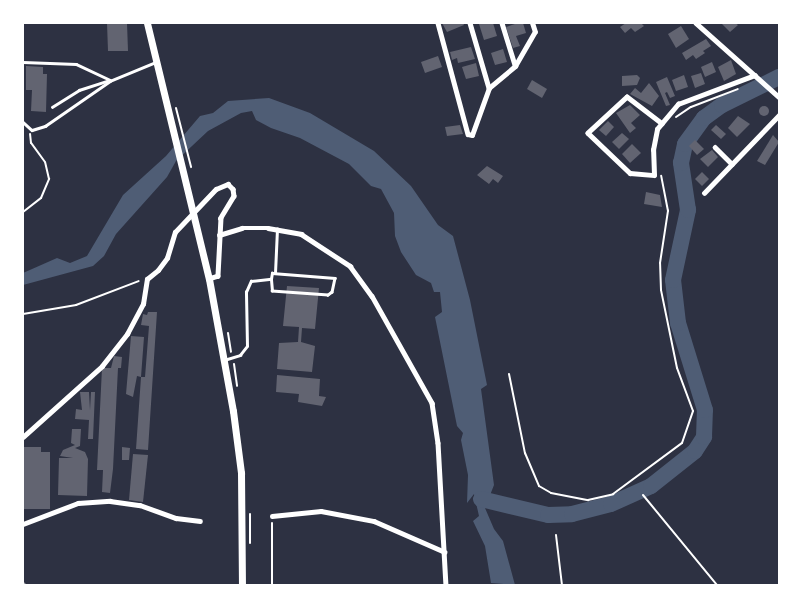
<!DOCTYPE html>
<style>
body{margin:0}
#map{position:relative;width:802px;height:608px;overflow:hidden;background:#2d3142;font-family:"Libre Baskerville",serif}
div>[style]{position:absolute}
.water>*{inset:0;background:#4f5d75}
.river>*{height:16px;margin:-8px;padding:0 8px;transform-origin:8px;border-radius:8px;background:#4f5d75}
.building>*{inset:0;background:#626471}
.round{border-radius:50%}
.path>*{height:2px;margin:-1px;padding:0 1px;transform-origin:1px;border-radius:1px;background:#fff}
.service>*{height:2.5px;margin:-1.25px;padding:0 1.25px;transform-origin:1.25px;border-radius:1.25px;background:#fff}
.minor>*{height:4.5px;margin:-2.25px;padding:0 2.25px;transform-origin:2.25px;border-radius:2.25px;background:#fff}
.trunk>*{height:7px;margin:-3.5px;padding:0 3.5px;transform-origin:3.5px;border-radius:3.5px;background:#fff}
.rail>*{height:2.5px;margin:-1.25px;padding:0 1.25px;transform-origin:1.25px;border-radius:1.25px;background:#abadb3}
span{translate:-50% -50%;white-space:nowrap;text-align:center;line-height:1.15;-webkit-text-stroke:5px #fff;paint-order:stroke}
.frame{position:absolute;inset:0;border:24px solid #fff;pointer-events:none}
</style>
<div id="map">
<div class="water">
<div style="clip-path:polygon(269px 98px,310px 113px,374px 151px,411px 186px,438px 225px,453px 236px,470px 300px,487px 385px,481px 389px,494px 485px,485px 508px,494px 529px,503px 541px,515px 585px,491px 583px,485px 546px,473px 521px,479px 516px,474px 494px,467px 503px,468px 475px,461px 440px,463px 433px,457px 426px,435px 317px,442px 312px,440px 292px,434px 292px,431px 283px,416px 275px,401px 252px,395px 236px,394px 213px,381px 189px,371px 186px,349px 164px,300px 138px,271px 128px,256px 120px,252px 111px,241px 113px,208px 131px,176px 161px,167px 177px,116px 234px,104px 256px,93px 266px,23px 285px,23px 273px,57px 258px,70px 263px,87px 256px,123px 195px,166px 156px,200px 116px,213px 113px,228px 101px)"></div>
</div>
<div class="river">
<div style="left:481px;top:499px;width:69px;rotate:13.4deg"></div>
<div style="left:548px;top:515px;width:24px;rotate:-2deg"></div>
<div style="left:572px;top:514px;width:40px;rotate:-14.4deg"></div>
<div style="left:611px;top:504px;width:44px;rotate:-24.2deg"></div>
<div style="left:651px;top:486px;width:56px;rotate:-38.5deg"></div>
<div style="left:695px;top:451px;width:17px;rotate:-57deg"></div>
<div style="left:704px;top:437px;width:27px;rotate:-88deg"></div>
<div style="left:705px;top:410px;width:91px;rotate:-107.2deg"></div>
<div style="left:678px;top:323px;width:43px;rotate:-96.6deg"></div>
<div style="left:673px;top:280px;width:72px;rotate:-77.9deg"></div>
<div style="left:688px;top:210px;width:48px;rotate:-98.5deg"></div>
<div style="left:681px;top:163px;width:19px;rotate:-78deg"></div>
<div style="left:685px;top:144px;width:32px;rotate:-54deg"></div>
<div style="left:704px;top:118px;width:22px;rotate:-36deg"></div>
<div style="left:722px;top:105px;width:64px;rotate:-26.2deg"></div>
</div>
<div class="building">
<div style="clip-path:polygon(107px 23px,127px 23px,128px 51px,108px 51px)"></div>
<div style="clip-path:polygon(442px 23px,463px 23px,464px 25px,447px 32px)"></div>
<div style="clip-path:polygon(493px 23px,497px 36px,484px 40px,479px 24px)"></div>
<div style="clip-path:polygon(518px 23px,523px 23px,526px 33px,516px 36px,520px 46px,513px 48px,506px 27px)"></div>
<div style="clip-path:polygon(626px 23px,641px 23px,644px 26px,635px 32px,631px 28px,625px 33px,620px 27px)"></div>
<div style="clip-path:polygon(721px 23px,735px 23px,738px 25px,730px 32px)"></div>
<div style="clip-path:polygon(681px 26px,689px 39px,676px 48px,668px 34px)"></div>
<div style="clip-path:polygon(706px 39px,711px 46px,703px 51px,705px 53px,696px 59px,693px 55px,686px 60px,682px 53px)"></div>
<div style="clip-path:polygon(471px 47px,475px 59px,458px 63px,457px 58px,452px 60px,450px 52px)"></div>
<div style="clip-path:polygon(503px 49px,507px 62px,495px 65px,491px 53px)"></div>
<div style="clip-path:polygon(438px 56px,442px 67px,425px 73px,421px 62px)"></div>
<div style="clip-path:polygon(731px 60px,736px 74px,724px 81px,718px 67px)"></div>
<div style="clip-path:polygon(712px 62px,716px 72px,705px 77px,701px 67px)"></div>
<div style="clip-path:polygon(476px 63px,479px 76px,466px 79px,462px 67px)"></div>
<div style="clip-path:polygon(26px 66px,43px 67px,43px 74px,47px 74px,46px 112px,31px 111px,32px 90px,26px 90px)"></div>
<div style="clip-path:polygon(701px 73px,705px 84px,695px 88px,691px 76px)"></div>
<div style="clip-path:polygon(637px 75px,640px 78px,637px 85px,622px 86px,622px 76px)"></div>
<div style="clip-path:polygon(684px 75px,688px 87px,676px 91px,672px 80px)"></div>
<div style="clip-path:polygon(667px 77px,675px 96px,670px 98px,667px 92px,665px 93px,670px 105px,666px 106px,656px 82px)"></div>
<div style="clip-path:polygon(532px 80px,547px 89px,542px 98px,527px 89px)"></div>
<div style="clip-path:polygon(649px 83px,659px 96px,652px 106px,630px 94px,635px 88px,641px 93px)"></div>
<div style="clip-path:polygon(630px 105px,640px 115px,631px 123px,636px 128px,630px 133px,616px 113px)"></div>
<div class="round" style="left:759px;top:106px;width:10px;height:10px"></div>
<div style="clip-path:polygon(738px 116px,750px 124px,737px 137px,728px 128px)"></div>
<div style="clip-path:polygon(608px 121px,614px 127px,606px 136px,599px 130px)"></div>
<div style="clip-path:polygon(460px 125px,463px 134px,447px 136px,445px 127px)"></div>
<div style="clip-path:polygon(716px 125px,726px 134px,721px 139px,711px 130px)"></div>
<div style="clip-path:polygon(622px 133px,629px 139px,619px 149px,612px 142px)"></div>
<div style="clip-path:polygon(773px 135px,779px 142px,765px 165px,757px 161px)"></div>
<div style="clip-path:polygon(695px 140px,704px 149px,697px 155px,689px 146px)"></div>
<div style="clip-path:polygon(632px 144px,641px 153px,630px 163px,622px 154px)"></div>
<div style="clip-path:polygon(712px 150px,718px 157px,708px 167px,700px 159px)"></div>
<div style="clip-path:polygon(487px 166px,503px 176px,498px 183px,493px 179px,489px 184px,477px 175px)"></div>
<div style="clip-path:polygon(702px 172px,709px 179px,702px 186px,695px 179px)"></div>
<div style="clip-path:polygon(646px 192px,660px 195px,662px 207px,644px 204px)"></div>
<div style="clip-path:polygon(287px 286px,319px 288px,315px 329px,302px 328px,301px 342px,315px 346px,312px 372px,277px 369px,279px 343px,298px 342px,299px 327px,283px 326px)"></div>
<div style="clip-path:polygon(148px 312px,157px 312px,148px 450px,136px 449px,141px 377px,145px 377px,149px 326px,141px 325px,143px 314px,147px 315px)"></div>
<div style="clip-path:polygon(131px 336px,144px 337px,141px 377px,137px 376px,133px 397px,126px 394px)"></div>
<div style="clip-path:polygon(114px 356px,122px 357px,121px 368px,118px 368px,113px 469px,110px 493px,102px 492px,103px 470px,97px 470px,102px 368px,111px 368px)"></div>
<div style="clip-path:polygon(277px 375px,320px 379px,319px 396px,326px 397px,322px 406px,298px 402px,299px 394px,276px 392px)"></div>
<div style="clip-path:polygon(80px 392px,89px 392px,90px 410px,91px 392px,95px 392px,93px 439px,88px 439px,89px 420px,75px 419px,76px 409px,82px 410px)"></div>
<div style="clip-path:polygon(72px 429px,81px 429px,80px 446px,75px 448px,85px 452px,88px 459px,87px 496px,58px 495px,59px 458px,73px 458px,60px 456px,63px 450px,75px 445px,71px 443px)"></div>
<div style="clip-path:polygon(23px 447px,41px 447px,41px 452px,50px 452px,50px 509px,23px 509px)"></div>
<div style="clip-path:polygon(122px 447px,130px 448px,129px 460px,122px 460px)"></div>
<div style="clip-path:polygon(133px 454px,148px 455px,143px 502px,129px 500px)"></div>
</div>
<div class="path">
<div style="left:176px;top:108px;width:61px;rotate:75.7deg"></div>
<div style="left:676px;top:117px;width:18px;rotate:-34deg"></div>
<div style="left:691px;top:107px;width:50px;rotate:-21deg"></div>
<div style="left:23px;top:212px;width:23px;rotate:-38deg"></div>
<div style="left:41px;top:198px;width:21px;rotate:-67deg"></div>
<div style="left:49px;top:179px;width:17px;rotate:-103deg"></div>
<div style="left:45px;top:162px;width:24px;rotate:-126deg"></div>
<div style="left:31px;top:143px;width:9px;rotate:-96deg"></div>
<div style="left:23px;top:314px;width:54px;rotate:-9.6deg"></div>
<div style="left:76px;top:305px;width:67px;rotate:-20.9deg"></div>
<div style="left:228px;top:333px;width:19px;rotate:81deg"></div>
<div style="left:234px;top:364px;width:22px;rotate:82deg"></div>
<div style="left:509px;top:374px;width:81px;rotate:78.6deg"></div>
<div style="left:525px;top:453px;width:36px;rotate:67deg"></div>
<div style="left:539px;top:486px;width:14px;rotate:30deg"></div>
<div style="left:551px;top:493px;width:38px;rotate:11deg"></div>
<div style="left:588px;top:500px;width:26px;rotate:-13deg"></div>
<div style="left:613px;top:494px;width:86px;rotate:-36.5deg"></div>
<div style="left:682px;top:443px;width:34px;rotate:-71deg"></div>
<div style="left:693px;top:411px;width:46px;rotate:-110.4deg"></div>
<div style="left:677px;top:368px;width:80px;rotate:-101.6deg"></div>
<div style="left:661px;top:290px;width:27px;rotate:-92deg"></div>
<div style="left:660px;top:263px;width:53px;rotate:-81.3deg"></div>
<div style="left:668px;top:211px;width:36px;rotate:-101deg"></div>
<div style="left:643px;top:495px;width:117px;rotate:50.6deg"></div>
<div style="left:250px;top:514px;width:29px;rotate:90deg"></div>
<div style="left:272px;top:523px;width:62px;rotate:90deg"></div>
<div style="left:556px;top:535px;width:50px;rotate:83.2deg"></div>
</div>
<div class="service">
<div style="left:23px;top:62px;width:53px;rotate:2.2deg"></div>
<div style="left:76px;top:64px;width:38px;rotate:25deg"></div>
<div style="left:52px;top:107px;width:32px;rotate:-32deg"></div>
<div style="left:79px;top:90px;width:29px;rotate:-18deg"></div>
<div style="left:23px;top:122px;width:12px;rotate:42deg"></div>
<div style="left:32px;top:130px;width:14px;rotate:-17deg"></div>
<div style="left:45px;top:126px;width:79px;rotate:-34.7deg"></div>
<div style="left:110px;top:81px;width:50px;rotate:-22.4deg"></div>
<div style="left:275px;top:273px;width:44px;rotate:-87.4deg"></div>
<div style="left:224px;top:360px;width:17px;rotate:-17deg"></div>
<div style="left:240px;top:355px;width:11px;rotate:-52deg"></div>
<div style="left:247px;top:346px;width:54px;rotate:-91.1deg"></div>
<div style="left:246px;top:292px;width:12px;rotate:-66deg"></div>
<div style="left:251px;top:281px;width:20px;rotate:-6deg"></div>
<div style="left:271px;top:279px;width:6px;rotate:-81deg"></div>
<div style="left:272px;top:273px;width:63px;rotate:4.5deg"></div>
<div style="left:335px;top:278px;width:14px;rotate:102deg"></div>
<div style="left:332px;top:292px;width:5px;rotate:143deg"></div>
<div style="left:328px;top:295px;width:56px;rotate:-175.9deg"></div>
<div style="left:272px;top:291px;width:12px;rotate:-95deg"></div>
</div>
<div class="minor">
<div style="left:438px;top:23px;width:115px;rotate:74.9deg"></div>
<div style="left:468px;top:134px;width:4px;rotate:14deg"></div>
<div style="left:472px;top:135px;width:50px;rotate:-70.1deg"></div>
<div style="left:489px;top:88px;width:34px;rotate:-40deg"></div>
<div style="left:515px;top:66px;width:39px;rotate:-60deg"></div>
<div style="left:535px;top:32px;width:9px;rotate:-108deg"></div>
<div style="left:470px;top:23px;width:68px;rotate:73.7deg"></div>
<div style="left:502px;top:23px;width:44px;rotate:72.8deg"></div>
<div style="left:696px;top:23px;width:111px;rotate:41.7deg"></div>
<div style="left:662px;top:124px;width:44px;rotate:-142.4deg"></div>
<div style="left:627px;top:97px;width:53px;rotate:137.3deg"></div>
<div style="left:588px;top:133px;width:58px;rotate:43.6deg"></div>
<div style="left:630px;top:173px;width:24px;rotate:5deg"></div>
<div style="left:654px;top:175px;width:25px;rotate:-92deg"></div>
<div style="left:653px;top:150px;width:21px;rotate:-79deg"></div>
<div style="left:657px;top:129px;width:33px;rotate:-50deg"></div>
<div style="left:678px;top:104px;width:82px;rotate:-20.6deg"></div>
<div style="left:715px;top:147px;width:24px;rotate:45deg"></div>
<div style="left:704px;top:193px;width:108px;rotate:-46.1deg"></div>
<div style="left:219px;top:235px;width:24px;rotate:-17deg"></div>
<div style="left:242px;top:228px;width:26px"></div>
<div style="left:268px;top:228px;width:34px;rotate:10deg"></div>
<div style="left:301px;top:234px;width:59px;rotate:33.1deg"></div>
<div style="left:350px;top:266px;width:37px;rotate:54deg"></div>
<div style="left:372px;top:296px;width:123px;rotate:60.7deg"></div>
<div style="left:432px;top:403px;width:40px;rotate:81.5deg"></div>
<div style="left:438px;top:443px;width:142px;rotate:86.8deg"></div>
<div style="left:23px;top:437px;width:106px;rotate:-41.9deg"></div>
<div style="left:102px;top:366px;width:41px;rotate:-52deg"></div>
<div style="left:127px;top:334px;width:34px;rotate:-62deg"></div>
<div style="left:143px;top:304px;width:25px;rotate:-81deg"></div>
<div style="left:147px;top:279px;width:14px;rotate:-39deg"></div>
<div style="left:158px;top:270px;width:15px;rotate:-53deg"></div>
<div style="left:167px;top:258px;width:27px;rotate:-73deg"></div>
<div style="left:175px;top:232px;width:59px;rotate:-46.4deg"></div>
<div style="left:216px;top:189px;width:13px;rotate:-23deg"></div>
<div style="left:228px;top:184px;width:7px;rotate:45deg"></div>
<div style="left:233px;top:189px;width:7px;rotate:82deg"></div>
<div style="left:234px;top:196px;width:26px;rotate:121deg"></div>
<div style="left:221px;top:218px;width:58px;rotate:93deg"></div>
<div style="left:218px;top:276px;width:9px;rotate:162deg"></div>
<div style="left:272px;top:516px;width:49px;rotate:-5.8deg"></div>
<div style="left:321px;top:511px;width:54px;rotate:10.7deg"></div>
<div style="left:374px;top:521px;width:77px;rotate:23.6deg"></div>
<div style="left:23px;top:524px;width:59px;rotate:-20.9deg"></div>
<div style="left:78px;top:503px;width:32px;rotate:-4deg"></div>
<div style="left:110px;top:501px;width:30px;rotate:8deg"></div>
<div style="left:140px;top:505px;width:38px;rotate:20deg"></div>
<div style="left:176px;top:518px;width:24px;rotate:7deg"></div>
</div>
<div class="trunk">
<div style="left:147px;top:23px;width:263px;rotate:76.4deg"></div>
<div style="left:209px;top:279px;width:134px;rotate:79.7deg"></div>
<div style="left:233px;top:411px;width:63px;rotate:82.6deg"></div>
<div style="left:241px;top:473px;width:112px;rotate:89.5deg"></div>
</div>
<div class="rail">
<div style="left:23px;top:583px;width:3px;rotate:45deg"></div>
</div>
<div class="frame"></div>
</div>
